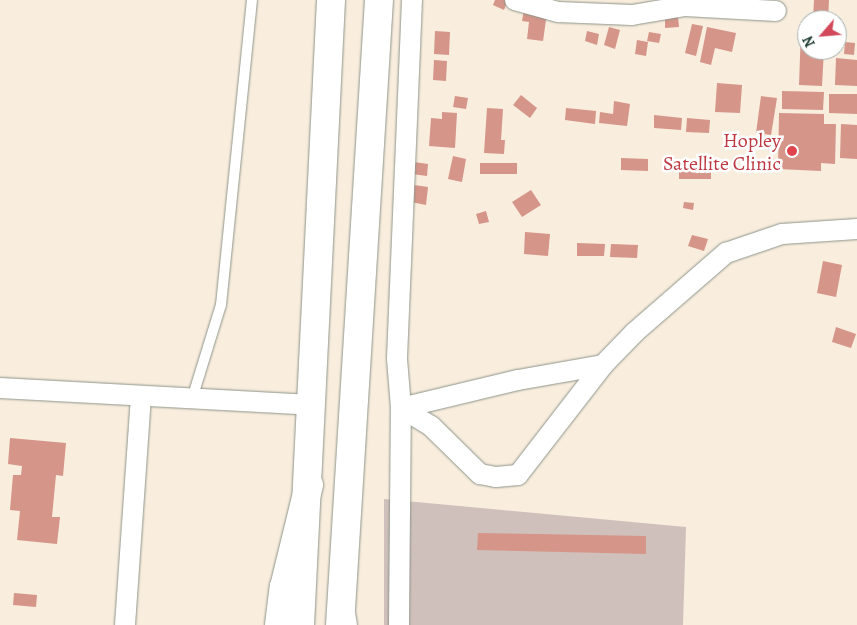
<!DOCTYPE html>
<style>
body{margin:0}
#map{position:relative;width:857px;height:625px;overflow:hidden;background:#f9edde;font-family:Alegreya,serif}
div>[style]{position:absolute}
.industrial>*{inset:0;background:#d0c0bc}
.building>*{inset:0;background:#d59589}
.roads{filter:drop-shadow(0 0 1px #8c9589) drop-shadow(0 0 1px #8c9589)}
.service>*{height:10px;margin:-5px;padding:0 5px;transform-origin:5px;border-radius:5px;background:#fff}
.minor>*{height:20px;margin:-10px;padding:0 10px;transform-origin:10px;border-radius:10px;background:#fff}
.primary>*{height:28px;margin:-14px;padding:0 14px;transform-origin:14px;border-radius:14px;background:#fff}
.trunk>*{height:28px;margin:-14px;padding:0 14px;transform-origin:14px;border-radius:14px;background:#fff}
.dots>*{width:14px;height:14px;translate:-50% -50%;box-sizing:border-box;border:2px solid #fff;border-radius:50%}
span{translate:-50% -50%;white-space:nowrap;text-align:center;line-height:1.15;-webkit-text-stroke:5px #fff;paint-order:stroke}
.health-label{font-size:20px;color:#be3a42}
.right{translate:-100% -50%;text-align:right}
.north{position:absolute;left:797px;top:10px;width:50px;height:50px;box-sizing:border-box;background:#fff;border:1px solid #a5b1ae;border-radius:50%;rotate:243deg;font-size:14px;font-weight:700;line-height:20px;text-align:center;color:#1f3d34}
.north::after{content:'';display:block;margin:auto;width:18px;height:22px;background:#d1495b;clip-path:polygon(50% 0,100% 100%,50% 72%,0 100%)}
</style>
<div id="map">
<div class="industrial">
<div style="clip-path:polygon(384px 499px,686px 527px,683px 625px,384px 625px)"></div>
</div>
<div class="building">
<div style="clip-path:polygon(495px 0,508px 0,504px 10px,493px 5px)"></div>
<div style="clip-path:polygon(814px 0,829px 0,828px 20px,813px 20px)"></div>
<div style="clip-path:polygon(524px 10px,547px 13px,543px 41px,527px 39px,529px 22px,522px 21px)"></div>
<div style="clip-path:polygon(665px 17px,678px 17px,679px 27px,665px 28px)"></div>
<div style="clip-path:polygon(692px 24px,703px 26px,696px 56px,685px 53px)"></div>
<div style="clip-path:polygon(609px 27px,620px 30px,615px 49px,604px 45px)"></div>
<div style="clip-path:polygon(707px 27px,736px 33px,732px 52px,715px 48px,711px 65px,700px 62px)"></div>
<div style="clip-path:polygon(801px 29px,807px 29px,807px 50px,824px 50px,822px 86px,799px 85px)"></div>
<div style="clip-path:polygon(435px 31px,450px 32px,449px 55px,434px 54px)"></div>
<div style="clip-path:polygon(587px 31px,599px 34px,597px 45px,585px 41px)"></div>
<div style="clip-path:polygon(649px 32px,661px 34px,659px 43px,647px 41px)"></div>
<div style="clip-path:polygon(637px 40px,648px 42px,646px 56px,635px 54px)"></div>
<div style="clip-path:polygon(845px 42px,855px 43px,854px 55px,844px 54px)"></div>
<div style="clip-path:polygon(836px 58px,857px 60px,857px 86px,835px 85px)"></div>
<div style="clip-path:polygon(434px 60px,447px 61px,446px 81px,433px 80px)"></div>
<div style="clip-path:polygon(717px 83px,742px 85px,740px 113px,715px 112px)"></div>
<div style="clip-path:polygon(782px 91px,824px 92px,823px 110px,782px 109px)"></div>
<div style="clip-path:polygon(829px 94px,857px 94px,857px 114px,829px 113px)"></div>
<div style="clip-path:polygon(521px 95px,537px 108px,530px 118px,513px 105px)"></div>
<div style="clip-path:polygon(455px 96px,468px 98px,466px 109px,453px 107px)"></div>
<div style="clip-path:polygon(761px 96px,777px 98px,771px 135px,756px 133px)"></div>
<div style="clip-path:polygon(614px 101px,630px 104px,627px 126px,599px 123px,600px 112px,613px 114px)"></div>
<div style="clip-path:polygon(487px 108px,503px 109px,501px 140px,505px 140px,504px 154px,484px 153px)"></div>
<div style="clip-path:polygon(566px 108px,596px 111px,595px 124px,565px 120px)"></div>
<div style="clip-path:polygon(442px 112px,457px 113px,455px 148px,429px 146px,431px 118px,442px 119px)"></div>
<div style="clip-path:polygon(779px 113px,824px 114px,824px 124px,836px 124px,835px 164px,821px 163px,821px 171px,778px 169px)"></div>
<div style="clip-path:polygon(654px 115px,682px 118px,681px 130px,654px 128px)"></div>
<div style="clip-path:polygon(687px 118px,710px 120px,709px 133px,686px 132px)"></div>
<div style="clip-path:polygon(841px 124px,857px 125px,857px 159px,840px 158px)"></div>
<div style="clip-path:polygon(453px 156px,466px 159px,462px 182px,448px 179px)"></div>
<div style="clip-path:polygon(621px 158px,648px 159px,648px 171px,621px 170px)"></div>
<div style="clip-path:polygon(414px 162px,428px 164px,427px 176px,412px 174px)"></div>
<div style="clip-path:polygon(480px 163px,517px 163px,517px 174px,480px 174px)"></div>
<div style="clip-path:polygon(679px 165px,711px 165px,711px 179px,679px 179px)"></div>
<div style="clip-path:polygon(414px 185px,428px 187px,426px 205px,411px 202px)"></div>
<div style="clip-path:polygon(531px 190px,541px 205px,522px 217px,512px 202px)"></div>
<div style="clip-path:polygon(684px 202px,694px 203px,693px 210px,683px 208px)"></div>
<div style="clip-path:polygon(486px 211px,489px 222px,479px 224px,476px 214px)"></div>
<div style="clip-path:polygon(525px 232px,550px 234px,548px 256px,524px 254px)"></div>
<div style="clip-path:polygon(692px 235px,708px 239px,704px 251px,688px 246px)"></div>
<div style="clip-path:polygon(577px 243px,605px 244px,604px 256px,577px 256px)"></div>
<div style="clip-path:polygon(611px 244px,638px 245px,637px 258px,610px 257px)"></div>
<div style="clip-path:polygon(823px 261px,842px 265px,836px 297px,817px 293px)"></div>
<div style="clip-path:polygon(836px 327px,856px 334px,851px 348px,832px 342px)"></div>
<div style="clip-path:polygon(10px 438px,66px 443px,63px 476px,56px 475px,52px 517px,60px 517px,57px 544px,17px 540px,20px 511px,10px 510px,13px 475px,21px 475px,22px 466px,8px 464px)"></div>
<div style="clip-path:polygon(478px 533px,646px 536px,646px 554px,477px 550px)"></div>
<div style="clip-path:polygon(14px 593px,37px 595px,36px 607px,13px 605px)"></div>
</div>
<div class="roads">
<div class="service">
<div style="left:192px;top:399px;width:98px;rotate:-72.9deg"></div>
<div style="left:221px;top:305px;width:307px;rotate:-84.2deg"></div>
</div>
<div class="minor">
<div style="left:412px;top:0;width:359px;rotate:92.4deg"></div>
<div style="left:397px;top:359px;width:49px;rotate:85.3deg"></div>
<div style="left:401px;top:408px;width:35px;rotate:31deg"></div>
<div style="left:431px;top:426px;width:69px;rotate:44.4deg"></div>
<div style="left:480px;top:474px;width:16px;rotate:11deg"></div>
<div style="left:496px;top:477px;width:22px;rotate:-5deg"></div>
<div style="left:518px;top:475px;width:139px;rotate:-52.3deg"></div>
<div style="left:603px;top:365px;width:46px;rotate:-45.9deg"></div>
<div style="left:635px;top:332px;width:121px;rotate:-41deg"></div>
<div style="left:726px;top:253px;width:59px;rotate:-18.7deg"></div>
<div style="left:782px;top:234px;width:75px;rotate:-3.8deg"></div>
<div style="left:515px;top:0;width:45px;rotate:15.6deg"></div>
<div style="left:558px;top:12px;width:74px;rotate:2.3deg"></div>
<div style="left:632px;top:15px;width:54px;rotate:-9.6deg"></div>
<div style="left:685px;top:6px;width:91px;rotate:3.1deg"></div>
<div style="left:0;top:388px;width:312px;rotate:3.1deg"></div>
<div style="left:125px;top:625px;width:229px;rotate:-86deg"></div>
<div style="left:399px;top:625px;width:217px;rotate:-89.5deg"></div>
<div style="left:401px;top:408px;width:120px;rotate:-13.5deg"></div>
<div style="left:518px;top:380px;width:86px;rotate:-10deg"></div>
</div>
<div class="primary">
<div style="left:300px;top:625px;width:626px;rotate:-87.16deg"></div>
<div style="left:340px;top:625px;width:626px;rotate:-86.43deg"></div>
</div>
<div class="trunk">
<div style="left:341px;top:614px;width:11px;rotate:80deg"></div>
<div style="left:279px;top:625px;width:38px;rotate:-83deg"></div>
<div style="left:284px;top:587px;width:105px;rotate:-76.2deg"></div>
</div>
</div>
<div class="dots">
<div style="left:792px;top:151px;background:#e0444e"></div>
</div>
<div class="health-label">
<span class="right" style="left:781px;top:152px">Hopley<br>Satellite Clinic</span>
</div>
<div class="north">N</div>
</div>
